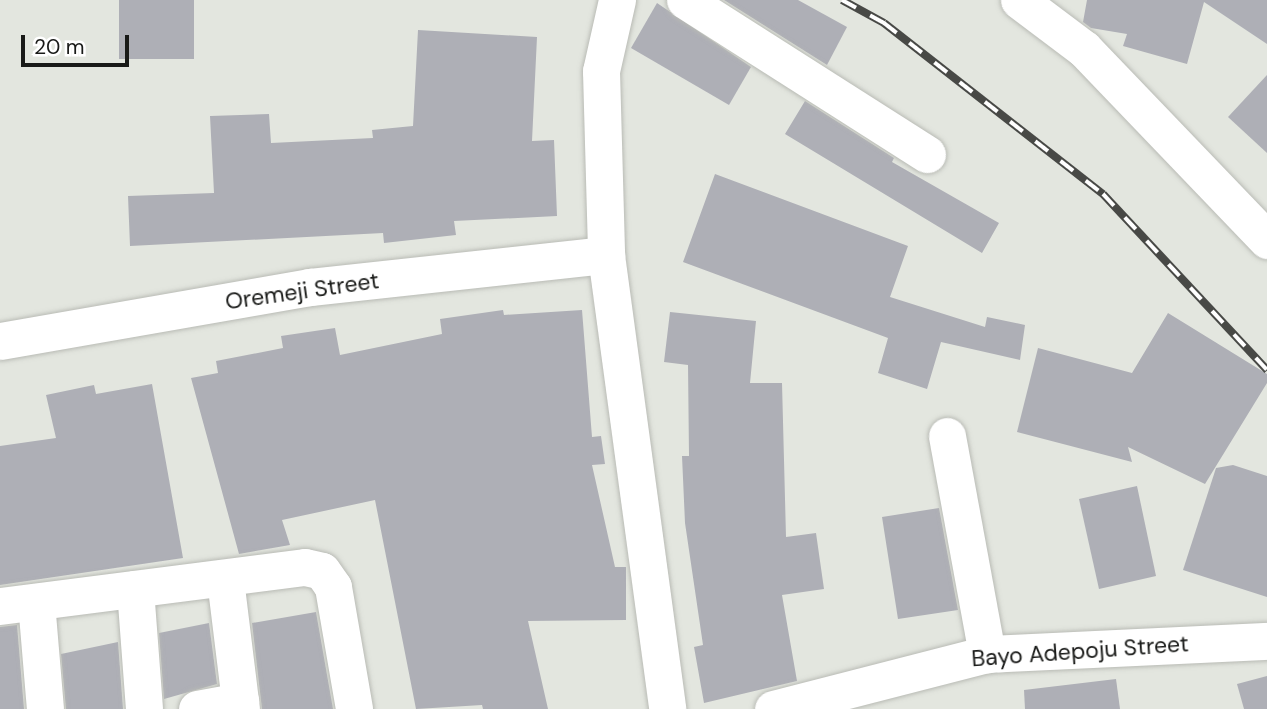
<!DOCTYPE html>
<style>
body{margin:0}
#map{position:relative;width:1267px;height:709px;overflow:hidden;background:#e3e6df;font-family:"DM Sans",sans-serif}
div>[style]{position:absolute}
.building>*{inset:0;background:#aeafb6}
.roads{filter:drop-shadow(0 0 2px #b9bbb5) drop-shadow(0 0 2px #b9bbb5)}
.minor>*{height:37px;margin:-18.5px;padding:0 18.5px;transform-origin:18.5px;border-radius:18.5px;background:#fff}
.rail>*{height:8px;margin-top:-4px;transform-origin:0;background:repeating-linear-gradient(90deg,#fff 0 16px,#484946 0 32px);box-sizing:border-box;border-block:2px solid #484946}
span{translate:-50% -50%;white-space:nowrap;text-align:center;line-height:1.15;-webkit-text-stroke:5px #fff;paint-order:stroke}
.street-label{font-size:23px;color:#191a18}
.scale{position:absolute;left:21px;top:35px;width:108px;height:32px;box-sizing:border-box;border:4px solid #191a18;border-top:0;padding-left:9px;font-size:21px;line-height:24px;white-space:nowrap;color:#191a18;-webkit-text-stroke:5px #fff;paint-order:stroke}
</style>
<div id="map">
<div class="building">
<div style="clip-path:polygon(119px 0,194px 0,194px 59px,119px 59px)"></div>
<div style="clip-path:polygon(724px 0,798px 0,847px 27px,827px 65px)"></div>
<div style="clip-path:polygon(1087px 0,1267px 0,1267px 44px,1204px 2px,1187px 64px,1123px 46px,1127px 34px,1091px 28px,1083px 22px)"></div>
<div style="clip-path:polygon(657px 3px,751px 67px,729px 105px,631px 48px)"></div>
<div style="clip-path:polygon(418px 30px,537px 37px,532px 141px,554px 140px,557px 216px,454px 221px,456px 235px,384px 243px,383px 233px,130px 246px,128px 196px,214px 193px,210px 116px,269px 114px,271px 143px,373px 138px,372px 130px,413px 126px)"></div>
<div style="clip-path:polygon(1267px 75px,1267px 153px,1228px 117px)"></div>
<div style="clip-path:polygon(805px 101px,894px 158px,892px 162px,999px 223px,982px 253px,785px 134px)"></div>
<div style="clip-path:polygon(715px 174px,908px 246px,890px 297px,985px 327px,987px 317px,1025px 325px,1020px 360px,941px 342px,927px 389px,878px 373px,888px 338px,683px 262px)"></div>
<div style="clip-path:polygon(503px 310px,504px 315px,582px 310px,592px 437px,601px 436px,605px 464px,592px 465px,615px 567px,626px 567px,626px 620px,528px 621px,548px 709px,483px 709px,482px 705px,416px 709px,375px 500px,282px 520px,290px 545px,239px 554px,191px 378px,218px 373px,216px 361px,283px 348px,281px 336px,335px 328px,340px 355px,442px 334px,440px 319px)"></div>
<div style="clip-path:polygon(670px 312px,756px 321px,750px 383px,782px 383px,786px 537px,816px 533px,824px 589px,782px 595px,797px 681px,704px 703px,694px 647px,703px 645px,685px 523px,682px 456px,689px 456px,688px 365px,664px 362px)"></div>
<div style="clip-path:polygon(1168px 313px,1267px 374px,1267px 383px,1205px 484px,1128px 447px,1132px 462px,1017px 432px,1038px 348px,1132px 373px)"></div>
<div style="clip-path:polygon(152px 384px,183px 558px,0 585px,0 446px,56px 438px,46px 395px,94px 385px,96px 394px)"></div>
<div style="clip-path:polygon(1233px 465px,1267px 476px,1267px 597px,1183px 570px,1216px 468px)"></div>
<div style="clip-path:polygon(1137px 486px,1156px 576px,1099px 589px,1079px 499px)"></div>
<div style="clip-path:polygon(939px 508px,958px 610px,898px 619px,882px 517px)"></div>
<div style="clip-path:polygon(316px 612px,333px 709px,262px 709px,252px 623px)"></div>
<div style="clip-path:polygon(209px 623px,217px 684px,164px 699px,159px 633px)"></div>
<div style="clip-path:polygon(17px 625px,24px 709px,0 709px,0 627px)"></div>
<div style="clip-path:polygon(118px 642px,123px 709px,66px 709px,61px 654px)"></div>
<div style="clip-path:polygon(1267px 676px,1267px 709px,1244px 709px,1237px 684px)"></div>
<div style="clip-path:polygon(1116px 679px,1120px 709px,1025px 709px,1024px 690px)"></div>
</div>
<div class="roads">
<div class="minor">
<div style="left:617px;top:0;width:73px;rotate:102.7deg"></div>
<div style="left:601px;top:71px;width:184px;rotate:88.4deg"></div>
<div style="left:606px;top:255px;width:458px;rotate:82.3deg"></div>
<div style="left:685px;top:0;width:287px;rotate:32.5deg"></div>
<div style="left:1019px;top:0;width:81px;rotate:37deg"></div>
<div style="left:1084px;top:49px;width:265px;rotate:46.2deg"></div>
<div style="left:0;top:341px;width:315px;rotate:-9.9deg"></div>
<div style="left:310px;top:287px;width:298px;rotate:-6.2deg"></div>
<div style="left:947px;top:436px;width:222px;rotate:79.6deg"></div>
<div style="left:225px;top:579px;width:131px;rotate:83deg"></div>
<div style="left:135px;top:589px;width:120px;rotate:85.7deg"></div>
<div style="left:36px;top:602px;width:107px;rotate:85.2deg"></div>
<div style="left:0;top:606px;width:307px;rotate:-7.3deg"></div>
<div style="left:305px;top:567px;width:17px;rotate:13deg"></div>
<div style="left:322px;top:571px;width:19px;rotate:55deg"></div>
<div style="left:333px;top:587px;width:124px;rotate:80.2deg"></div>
<div style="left:197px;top:709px;width:44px;rotate:-10.5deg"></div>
<div style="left:773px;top:709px;width:221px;rotate:-14.4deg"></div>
<div style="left:987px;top:654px;width:280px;rotate:-2.7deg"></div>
</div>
</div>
<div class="rail">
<div style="left:842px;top:0;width:48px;rotate:28.7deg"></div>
<div style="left:884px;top:23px;width:278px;rotate:38deg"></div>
<div style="left:1103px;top:194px;width:241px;rotate:47deg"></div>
</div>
<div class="street-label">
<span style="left:302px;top:291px;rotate:-8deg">Oremeji Street</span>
<span style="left:1080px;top:651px;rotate:-4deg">Bayo Adepoju Street</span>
</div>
<div class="scale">20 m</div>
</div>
